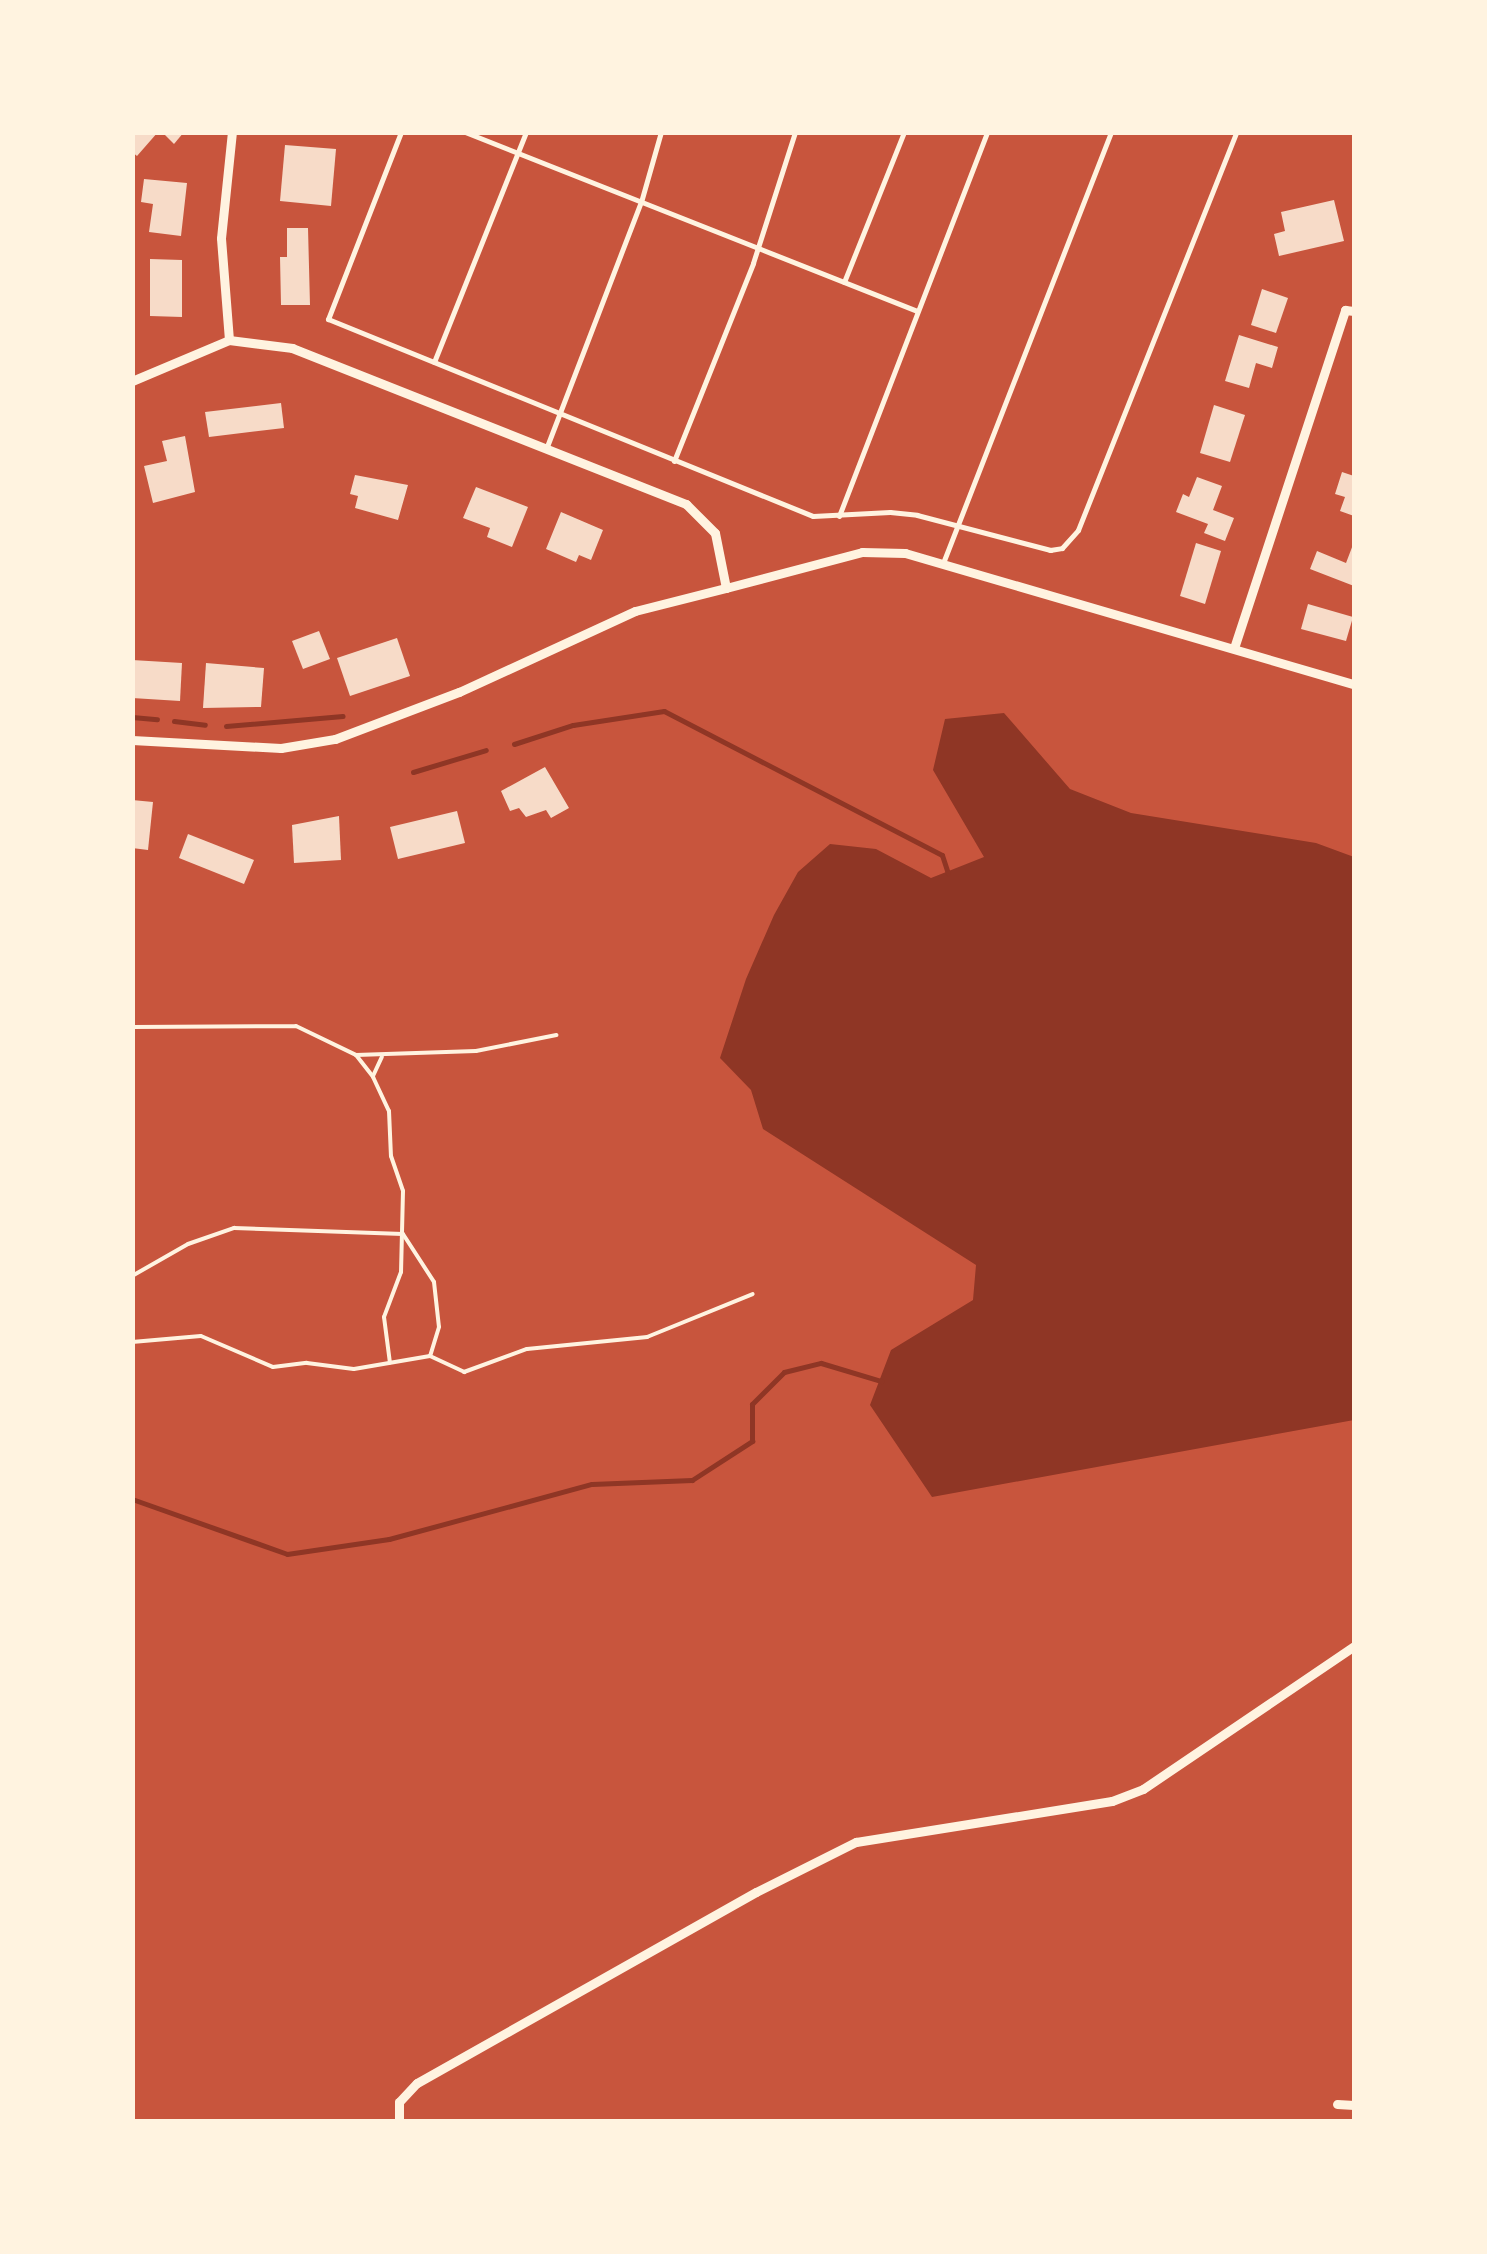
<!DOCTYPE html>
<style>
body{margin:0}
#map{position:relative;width:1487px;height:2254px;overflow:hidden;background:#c8553d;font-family:"Open Sans",sans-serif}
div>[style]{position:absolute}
.water>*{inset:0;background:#8f3625}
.stream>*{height:5px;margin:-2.5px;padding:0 2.5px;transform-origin:2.5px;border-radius:2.5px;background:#8f3625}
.building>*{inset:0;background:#f7dbc8}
.path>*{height:4px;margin:-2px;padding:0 2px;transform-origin:2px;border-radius:2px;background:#fff3e0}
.service>*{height:5px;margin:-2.5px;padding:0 2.5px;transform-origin:2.5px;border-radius:2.5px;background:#fff3e0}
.minor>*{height:9px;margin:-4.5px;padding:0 4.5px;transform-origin:4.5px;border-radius:4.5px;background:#fff3e0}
span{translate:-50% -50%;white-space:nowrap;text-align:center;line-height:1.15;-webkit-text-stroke:8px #fff3e0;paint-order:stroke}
.frame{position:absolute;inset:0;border:135px solid #fff3e0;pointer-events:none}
</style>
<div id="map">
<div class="water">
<div style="clip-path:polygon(1004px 713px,1070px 789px,1131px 813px,1316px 843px,1354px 857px,1354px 1420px,932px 1497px,870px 1405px,891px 1350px,973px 1300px,976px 1265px,763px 1129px,751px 1090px,720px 1058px,746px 979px,774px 915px,798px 872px,830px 844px,876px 849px,931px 878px,984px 857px,933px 770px,945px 719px)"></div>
</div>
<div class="stream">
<div style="left:132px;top:717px;width:25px;rotate:5deg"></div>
<div style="left:174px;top:721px;width:31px;rotate:7deg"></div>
<div style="left:226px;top:726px;width:117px;rotate:-4.9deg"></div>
<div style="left:514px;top:744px;width:62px;rotate:-17.9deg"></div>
<div style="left:573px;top:725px;width:92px;rotate:-8.7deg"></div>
<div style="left:664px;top:711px;width:313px;rotate:27.4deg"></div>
<div style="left:942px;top:855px;width:19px;rotate:72deg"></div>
<div style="left:413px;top:772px;width:76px;rotate:-16.8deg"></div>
<div style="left:132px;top:1499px;width:164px;rotate:19.5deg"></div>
<div style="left:287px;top:1554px;width:103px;rotate:-8.4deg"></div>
<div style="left:389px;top:1539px;width:210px;rotate:-15.2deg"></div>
<div style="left:592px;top:1484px;width:100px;rotate:-2.3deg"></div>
<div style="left:692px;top:1480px;width:72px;rotate:-33deg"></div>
<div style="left:752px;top:1441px;width:37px;rotate:-90deg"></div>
<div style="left:752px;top:1404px;width:45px;rotate:-45deg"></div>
<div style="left:784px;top:1372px;width:38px;rotate:-14deg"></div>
<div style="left:821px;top:1363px;width:63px;rotate:16.7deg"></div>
</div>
<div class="building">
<div style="clip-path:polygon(132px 132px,158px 132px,137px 156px,132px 152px)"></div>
<div style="clip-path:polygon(162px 132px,184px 132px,174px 144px)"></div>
<div style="clip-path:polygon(285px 145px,336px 149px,331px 206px,280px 201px)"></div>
<div style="clip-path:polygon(144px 179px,187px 183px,181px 236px,149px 232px,153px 204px,141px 202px)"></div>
<div style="clip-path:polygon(1334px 200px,1344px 241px,1279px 256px,1274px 234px,1285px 231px,1281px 212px)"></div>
<div style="clip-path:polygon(287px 228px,308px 228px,310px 305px,281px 305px,280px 257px,287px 257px)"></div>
<div style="clip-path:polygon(150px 259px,182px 260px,182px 317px,150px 316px)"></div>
<div style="clip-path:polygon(1262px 289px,1288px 298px,1276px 333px,1251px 325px)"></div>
<div style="clip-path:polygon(1239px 335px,1278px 347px,1272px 368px,1256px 363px,1249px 388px,1225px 381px)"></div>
<div style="clip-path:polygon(281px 403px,284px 428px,209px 437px,205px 412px)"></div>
<div style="clip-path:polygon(1214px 405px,1245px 415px,1230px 462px,1200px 453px)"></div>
<div style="clip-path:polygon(185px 436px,195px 492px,153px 503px,144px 466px,167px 461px,162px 441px)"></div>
<div style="clip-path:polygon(1342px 472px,1354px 476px,1354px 516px,1340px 511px,1345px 497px,1335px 494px)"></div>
<div style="clip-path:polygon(355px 475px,408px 485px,398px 520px,355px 508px,358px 496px,350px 494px)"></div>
<div style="clip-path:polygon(1197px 477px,1222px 486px,1213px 510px,1234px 518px,1225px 541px,1204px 533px,1208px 524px,1176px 512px,1183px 494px,1189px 497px)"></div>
<div style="clip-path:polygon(476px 487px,528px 507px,512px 547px,487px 537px,490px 528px,463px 518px)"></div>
<div style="clip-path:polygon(561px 512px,603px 530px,591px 560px,579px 555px,576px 562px,546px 549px)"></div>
<div style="clip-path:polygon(1354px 542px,1354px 586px,1310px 569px,1317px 551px,1346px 563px)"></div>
<div style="clip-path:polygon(1196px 543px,1221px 551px,1205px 604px,1180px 596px)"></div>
<div style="clip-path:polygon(1308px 604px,1353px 617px,1346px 641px,1301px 629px)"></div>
<div style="clip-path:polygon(319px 631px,330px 659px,303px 669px,292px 641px)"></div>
<div style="clip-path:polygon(397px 638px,410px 676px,350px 696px,337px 658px)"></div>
<div style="clip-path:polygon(132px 660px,182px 663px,180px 701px,132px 698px)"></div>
<div style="clip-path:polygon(206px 663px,264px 668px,261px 707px,203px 708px)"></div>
<div style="clip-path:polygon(545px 767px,569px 808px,551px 818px,546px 810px,526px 817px,519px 808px,510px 811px,501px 791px)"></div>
<div style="clip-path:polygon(132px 800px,153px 802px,148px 850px,132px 848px)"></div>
<div style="clip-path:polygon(457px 811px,465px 843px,398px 859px,390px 827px)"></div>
<div style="clip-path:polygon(339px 816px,341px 860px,294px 863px,292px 825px)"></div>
<div style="clip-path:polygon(188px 834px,254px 860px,244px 884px,179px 858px)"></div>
</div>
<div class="path">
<div style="left:132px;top:1027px;width:164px;rotate:-0.3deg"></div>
<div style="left:296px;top:1026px;width:67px;rotate:25.8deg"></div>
<div style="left:356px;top:1055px;width:28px;rotate:52deg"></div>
<div style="left:373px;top:1077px;width:38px;rotate:65deg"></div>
<div style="left:389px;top:1111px;width:45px;rotate:87.5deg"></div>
<div style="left:391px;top:1156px;width:37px;rotate:71deg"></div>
<div style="left:403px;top:1191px;width:81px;rotate:91.4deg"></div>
<div style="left:401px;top:1272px;width:48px;rotate:110.7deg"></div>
<div style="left:384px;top:1317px;width:46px;rotate:82.6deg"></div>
<div style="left:356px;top:1055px;width:120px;rotate:-1.9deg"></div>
<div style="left:476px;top:1051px;width:82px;rotate:-11.3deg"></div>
<div style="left:373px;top:1076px;width:21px;rotate:-65deg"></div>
<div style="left:132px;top:1276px;width:64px;rotate:-29.7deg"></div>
<div style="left:188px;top:1244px;width:49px;rotate:-19.2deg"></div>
<div style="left:234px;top:1228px;width:169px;rotate:2deg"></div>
<div style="left:403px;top:1234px;width:57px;rotate:57.1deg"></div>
<div style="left:434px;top:1282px;width:45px;rotate:83.7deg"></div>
<div style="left:439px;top:1327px;width:30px;rotate:107deg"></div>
<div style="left:132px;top:1342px;width:69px;rotate:-5deg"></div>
<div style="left:201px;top:1336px;width:78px;rotate:23.3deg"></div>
<div style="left:273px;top:1367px;width:34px;rotate:-7deg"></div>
<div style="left:307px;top:1363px;width:47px;rotate:7.3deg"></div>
<div style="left:354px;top:1369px;width:77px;rotate:-9.7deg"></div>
<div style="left:430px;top:1356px;width:38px;rotate:25deg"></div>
<div style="left:464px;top:1372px;width:67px;rotate:-20.1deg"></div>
<div style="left:527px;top:1349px;width:121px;rotate:-5.7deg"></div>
<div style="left:647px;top:1337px;width:114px;rotate:-22.1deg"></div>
</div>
<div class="service">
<div style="left:401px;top:132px;width:201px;rotate:111.3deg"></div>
<div style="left:328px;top:319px;width:523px;rotate:22.11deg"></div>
<div style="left:813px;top:516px;width:77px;rotate:-3deg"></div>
<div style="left:890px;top:512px;width:27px;rotate:6deg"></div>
<div style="left:917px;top:515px;width:138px;rotate:14.7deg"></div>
<div style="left:1050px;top:550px;width:12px;rotate:-9deg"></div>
<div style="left:1062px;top:548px;width:24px;rotate:-48deg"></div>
<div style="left:1078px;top:530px;width:428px;rotate:-68.3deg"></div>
<div style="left:465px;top:132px;width:486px;rotate:21.6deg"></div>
<div style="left:844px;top:282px;width:162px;rotate:-68.2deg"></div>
<div style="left:434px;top:362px;width:248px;rotate:-68.2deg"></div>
<div style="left:546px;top:449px;width:265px;rotate:-69deg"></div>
<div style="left:641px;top:202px;width:73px;rotate:-74.1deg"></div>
<div style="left:674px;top:461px;width:213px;rotate:-68.2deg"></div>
<div style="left:753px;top:263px;width:138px;rotate:-72.2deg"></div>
<div style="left:839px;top:516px;width:412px;rotate:-68.9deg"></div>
<div style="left:943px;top:563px;width:463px;rotate:-68.7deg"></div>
</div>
<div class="minor">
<div style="left:229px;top:340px;width:102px;rotate:-94.5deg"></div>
<div style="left:221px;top:238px;width:107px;rotate:-84.1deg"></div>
<div style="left:132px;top:381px;width:105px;rotate:-22.9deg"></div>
<div style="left:229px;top:340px;width:64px;rotate:7.2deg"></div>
<div style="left:292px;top:348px;width:424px;rotate:21.6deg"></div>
<div style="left:686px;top:504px;width:41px;rotate:45deg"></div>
<div style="left:715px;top:533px;width:56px;rotate:78.7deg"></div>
<div style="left:726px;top:588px;width:141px;rotate:-14.8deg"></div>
<div style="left:862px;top:552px;width:43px;rotate:1.3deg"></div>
<div style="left:905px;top:553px;width:468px;rotate:16.3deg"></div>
<div style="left:1234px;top:648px;width:356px;rotate:-71.8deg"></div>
<div style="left:1345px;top:310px;width:9px;rotate:6deg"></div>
<div style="left:132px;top:740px;width:149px;rotate:3.1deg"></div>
<div style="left:281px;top:748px;width:55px;rotate:-9.5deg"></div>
<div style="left:335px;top:739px;width:133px;rotate:-20.8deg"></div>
<div style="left:459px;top:692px;width:194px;rotate:-24.7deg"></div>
<div style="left:635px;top:611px;width:94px;rotate:-14.2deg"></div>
<div style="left:1337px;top:2104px;width:17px;rotate:3deg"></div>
<div style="left:399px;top:2122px;width:20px;rotate:-90deg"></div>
<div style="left:399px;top:2102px;width:26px;rotate:-47deg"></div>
<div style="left:417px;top:2083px;width:389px;rotate:-29.4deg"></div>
<div style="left:756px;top:1892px;width:112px;rotate:-26.6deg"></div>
<div style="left:856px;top:1842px;width:259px;rotate:-9.1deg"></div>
<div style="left:1112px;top:1801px;width:33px;rotate:-21deg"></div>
<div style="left:1143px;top:1789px;width:255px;rotate:-34.1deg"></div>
</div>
<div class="frame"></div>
</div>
